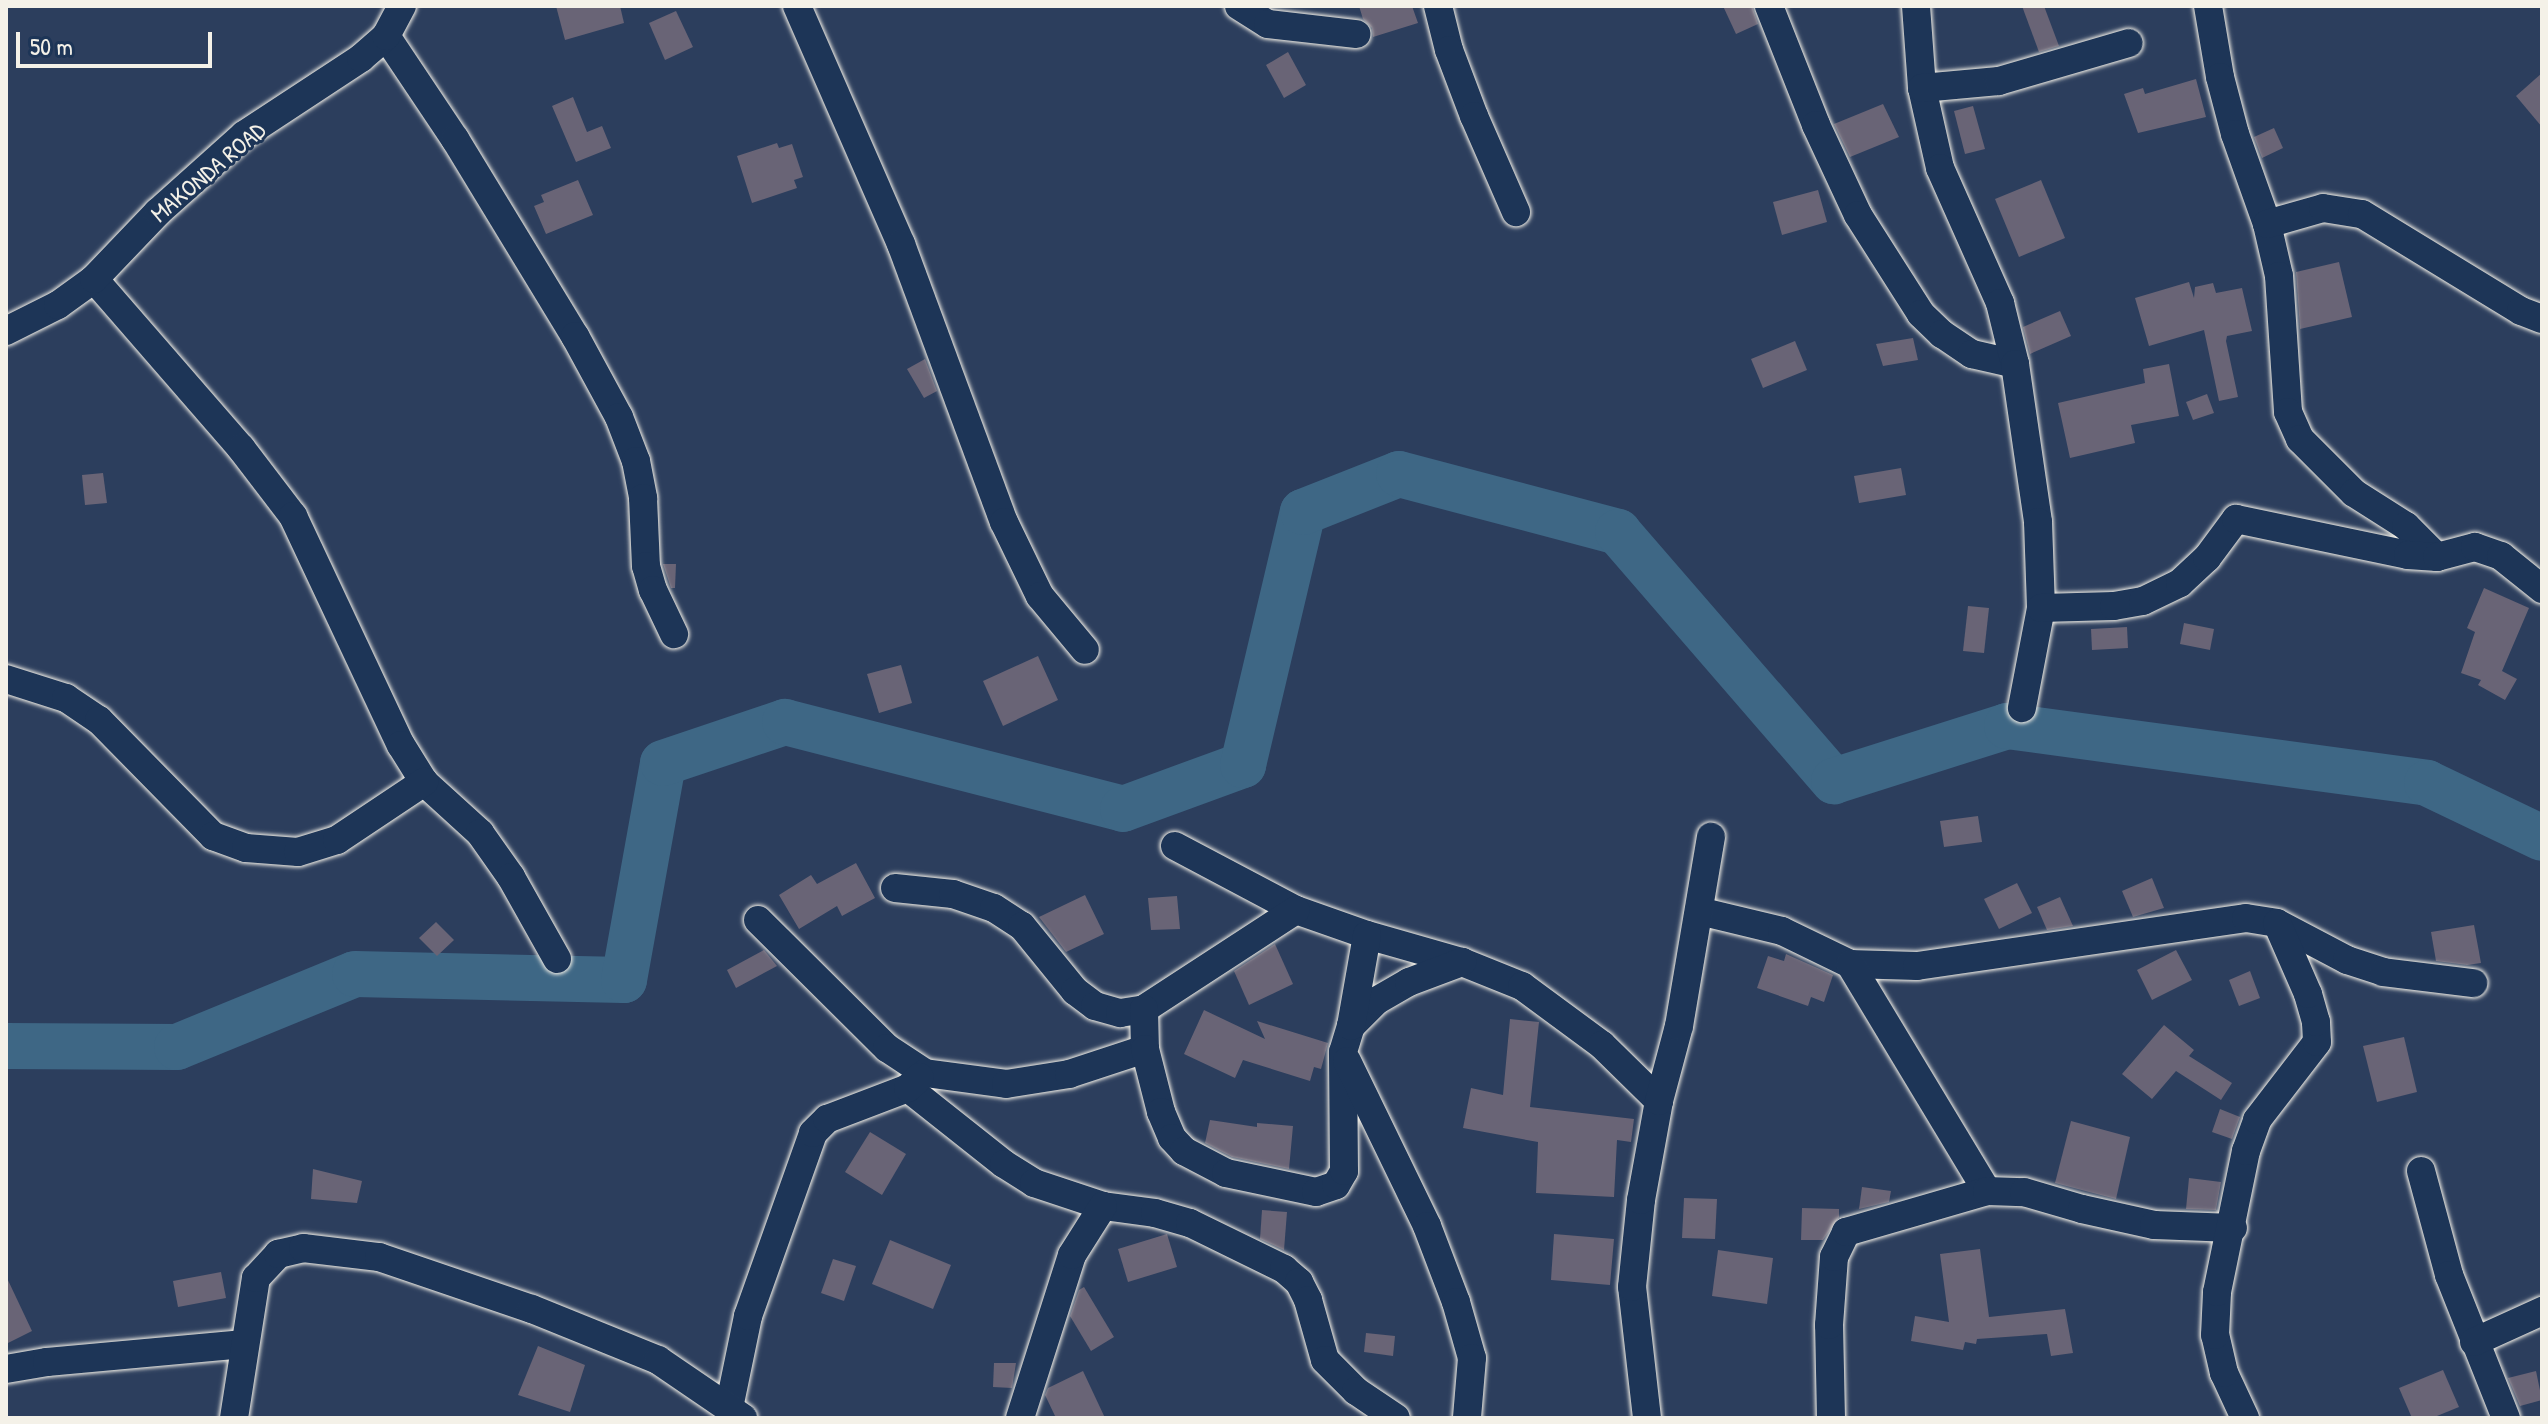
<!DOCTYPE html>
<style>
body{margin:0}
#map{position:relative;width:2548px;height:1424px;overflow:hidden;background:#2c3e5d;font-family:"Patrick Hand",sans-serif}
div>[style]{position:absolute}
.river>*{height:46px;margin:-23px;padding:0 23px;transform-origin:23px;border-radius:23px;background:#3e6785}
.building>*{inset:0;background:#696476}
.roads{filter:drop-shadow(0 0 2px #f4f1e8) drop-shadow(0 0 2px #f4f1e8)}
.minor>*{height:28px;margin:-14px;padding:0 14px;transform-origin:14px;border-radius:14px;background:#1d3557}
span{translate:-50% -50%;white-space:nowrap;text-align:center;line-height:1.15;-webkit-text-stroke:6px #1d3557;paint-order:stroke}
.street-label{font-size:24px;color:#f4f1e8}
.frame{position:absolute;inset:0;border:8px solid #f4f1e8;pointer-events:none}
.scale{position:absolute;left:16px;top:32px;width:196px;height:36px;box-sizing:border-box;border:4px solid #f4f1e8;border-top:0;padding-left:10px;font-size:24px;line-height:28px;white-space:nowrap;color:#f4f1e8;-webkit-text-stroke:6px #1d3557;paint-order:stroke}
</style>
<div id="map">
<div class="river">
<div style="left:6px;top:1046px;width:171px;rotate:0.3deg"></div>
<div style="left:177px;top:1047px;width:192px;rotate:-22.3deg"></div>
<div style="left:355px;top:974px;width:269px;rotate:1.3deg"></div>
<div style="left:624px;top:980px;width:220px;rotate:-79.8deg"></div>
<div style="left:663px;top:763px;width:129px;rotate:-18.6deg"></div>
<div style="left:785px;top:722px;width:349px;rotate:14.4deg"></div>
<div style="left:1123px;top:809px;width:128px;rotate:-20.1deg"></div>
<div style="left:1243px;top:765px;width:260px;rotate:-76.7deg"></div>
<div style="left:1303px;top:512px;width:103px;rotate:-21.6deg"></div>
<div style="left:1399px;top:474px;width:227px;rotate:14.8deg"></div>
<div style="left:1618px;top:532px;width:330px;rotate:49.1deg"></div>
<div style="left:1834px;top:781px;width:182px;rotate:-17.6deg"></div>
<div style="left:2007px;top:726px;width:424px;rotate:7.7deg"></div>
<div style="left:2427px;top:783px;width:127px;rotate:25.6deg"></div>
</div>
<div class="building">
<div style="clip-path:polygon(556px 6px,620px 6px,624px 23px,565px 40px)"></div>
<div style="clip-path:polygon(1359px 6px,1412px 6px,1418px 23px,1373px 37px,1372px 28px,1363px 19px)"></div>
<div style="clip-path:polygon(1723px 6px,1752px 6px,1758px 24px,1736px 34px)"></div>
<div style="clip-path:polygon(2022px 6px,2044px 6px,2059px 46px,2039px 52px)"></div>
<div style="clip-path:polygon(676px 11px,693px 47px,665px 60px,649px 23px)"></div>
<div style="clip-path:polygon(1288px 52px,1306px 85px,1284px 98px,1266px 65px)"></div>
<div style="clip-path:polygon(2542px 73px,2542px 127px,2516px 96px)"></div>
<div style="clip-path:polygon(2196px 79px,2206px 117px,2138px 133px,2124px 94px,2143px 88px,2145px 94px)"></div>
<div style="clip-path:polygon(573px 97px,587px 132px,602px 126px,611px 148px,576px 162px,552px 106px)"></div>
<div style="clip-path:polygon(1883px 104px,1899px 137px,1850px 157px,1834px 124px)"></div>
<div style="clip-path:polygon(1973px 106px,1985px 149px,1965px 154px,1954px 111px)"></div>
<div style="clip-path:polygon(2274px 128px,2283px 148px,2262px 158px,2254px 137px)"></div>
<div style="clip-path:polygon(777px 143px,779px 148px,792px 144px,803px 177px,794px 180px,797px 188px,752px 203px,737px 156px)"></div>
<div style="clip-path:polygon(578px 180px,593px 215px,546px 234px,534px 206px,544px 202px,541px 195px)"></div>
<div style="clip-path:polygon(2041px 180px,2065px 238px,2019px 257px,1995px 199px)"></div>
<div style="clip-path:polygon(1818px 190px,1827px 222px,1782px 235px,1773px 202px)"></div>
<div style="clip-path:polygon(2339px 262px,2352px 317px,2300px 329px,2296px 272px)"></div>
<div style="clip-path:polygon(2189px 282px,2194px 298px,2195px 287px,2213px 283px,2216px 293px,2242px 288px,2252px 331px,2227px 336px,2226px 341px,2238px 397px,2219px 401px,2204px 330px,2149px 346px,2135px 298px)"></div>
<div style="clip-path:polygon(2060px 311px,2071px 336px,2030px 354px,2023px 327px)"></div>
<div style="clip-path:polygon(1913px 338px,1918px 360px,1883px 366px,1876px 344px)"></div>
<div style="clip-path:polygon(1795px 341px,1807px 370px,1763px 388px,1751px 359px)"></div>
<div style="clip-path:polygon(925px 359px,937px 391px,924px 398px,907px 369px)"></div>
<div style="clip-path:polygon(2169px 364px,2179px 416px,2131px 425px,2135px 443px,2070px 458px,2058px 403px,2145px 383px,2143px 369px)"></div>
<div style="clip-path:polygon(2207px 394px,2214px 413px,2193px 420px,2186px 402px)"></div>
<div style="clip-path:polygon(1901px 468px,1906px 495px,1859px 503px,1854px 476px)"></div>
<div style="clip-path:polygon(103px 473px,107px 503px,85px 505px,82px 475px)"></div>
<div style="clip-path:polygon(663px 564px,676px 564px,675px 588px,671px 588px)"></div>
<div style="clip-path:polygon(2484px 588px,2529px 608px,2502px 671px,2517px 679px,2505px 700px,2478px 685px,2481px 680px,2461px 673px,2475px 632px,2467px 628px)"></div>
<div style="clip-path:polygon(1968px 606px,1989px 608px,1984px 653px,1963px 651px)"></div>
<div style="clip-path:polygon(2184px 623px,2214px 629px,2210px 650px,2180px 644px)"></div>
<div style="clip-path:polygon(2127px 627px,2128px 648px,2092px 650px,2091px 629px)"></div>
<div style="clip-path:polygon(1038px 656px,1058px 700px,1003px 726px,983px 681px)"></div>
<div style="clip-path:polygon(901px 665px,912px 703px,879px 713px,867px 674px)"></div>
<div style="clip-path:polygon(1978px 816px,1982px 842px,1944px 847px,1940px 821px)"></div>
<div style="clip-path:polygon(856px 863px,875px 898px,842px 916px,837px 906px,799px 929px,779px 895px,811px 875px,817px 884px)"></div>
<div style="clip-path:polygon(2152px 878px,2164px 908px,2133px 917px,2122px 891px)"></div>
<div style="clip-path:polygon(2017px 883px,2032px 913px,1999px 929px,1984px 899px)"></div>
<div style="clip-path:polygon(1085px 895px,1104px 934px,1066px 952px,1039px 917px)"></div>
<div style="clip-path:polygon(1177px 896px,1180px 929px,1151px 930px,1148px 898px)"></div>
<div style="clip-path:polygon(2060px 897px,2073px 926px,2047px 930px,2037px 907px)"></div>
<div style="clip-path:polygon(436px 922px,454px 940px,437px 956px,419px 938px)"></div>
<div style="clip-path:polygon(2474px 925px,2481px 963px,2467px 965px,2436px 961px,2431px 932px)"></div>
<div style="clip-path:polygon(1275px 944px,1293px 984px,1249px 1005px,1234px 971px)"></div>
<div style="clip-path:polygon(764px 950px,777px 966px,736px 988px,727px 970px)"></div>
<div style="clip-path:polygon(2176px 950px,2192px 980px,2152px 1000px,2137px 970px)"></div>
<div style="clip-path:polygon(1786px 954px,1833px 975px,1824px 1002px,1811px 997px,1808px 1006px,1757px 988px,1768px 956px,1784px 961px)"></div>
<div style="clip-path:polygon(2250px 971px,2260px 998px,2239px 1006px,2229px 980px)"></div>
<div style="clip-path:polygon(1204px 1010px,1265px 1039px,1257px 1021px,1328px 1043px,1321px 1069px,1314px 1067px,1310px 1081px,1243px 1060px,1235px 1078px,1184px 1054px)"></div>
<div style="clip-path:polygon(1510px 1019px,1539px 1022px,1530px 1107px,1634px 1119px,1631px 1142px,1617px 1140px,1614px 1197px,1536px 1193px,1538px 1142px,1463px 1128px,1471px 1088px,1503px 1095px)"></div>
<div style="clip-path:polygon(2164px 1025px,2194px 1050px,2189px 1056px,2232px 1083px,2221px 1100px,2176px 1071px,2152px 1099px,2122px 1074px)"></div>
<div style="clip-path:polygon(2404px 1037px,2417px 1092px,2377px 1102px,2363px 1046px)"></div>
<div style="clip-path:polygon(2220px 1109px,2240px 1117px,2232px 1139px,2212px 1132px)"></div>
<div style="clip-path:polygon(1210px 1120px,1257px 1127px,1257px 1123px,1293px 1126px,1289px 1169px,1232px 1157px,1205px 1143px)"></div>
<div style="clip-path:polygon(2071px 1121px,2130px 1137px,2116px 1199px,2055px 1183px)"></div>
<div style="clip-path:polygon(870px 1132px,906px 1154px,882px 1195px,845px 1172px)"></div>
<div style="clip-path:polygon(313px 1169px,362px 1181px,357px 1203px,311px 1199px)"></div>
<div style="clip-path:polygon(2189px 1178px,2221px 1182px,2216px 1210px,2186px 1209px)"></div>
<div style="clip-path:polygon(1862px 1187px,1891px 1191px,1889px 1202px,1859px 1209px)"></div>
<div style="clip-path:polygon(1684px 1198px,1717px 1199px,1715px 1239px,1682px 1238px)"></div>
<div style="clip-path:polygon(1802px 1208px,1839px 1209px,1839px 1217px,1823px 1240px,1801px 1240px)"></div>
<div style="clip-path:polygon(1262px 1210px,1287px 1212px,1284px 1250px,1260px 1239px)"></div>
<div style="clip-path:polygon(1167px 1234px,1177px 1267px,1128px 1282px,1118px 1249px)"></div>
<div style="clip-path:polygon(1554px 1234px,1614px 1239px,1610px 1285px,1551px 1280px)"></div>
<div style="clip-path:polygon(890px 1240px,951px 1265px,933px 1309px,872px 1284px)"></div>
<div style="clip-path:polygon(1980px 1249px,1989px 1317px,2065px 1309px,2073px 1353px,2051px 1356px,2047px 1334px,1977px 1339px,1976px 1344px,1965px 1342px,1963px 1350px,1911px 1341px,1915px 1316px,1949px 1322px,1940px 1254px)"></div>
<div style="clip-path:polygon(1718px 1250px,1773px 1258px,1767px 1304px,1712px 1296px)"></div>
<div style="clip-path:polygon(833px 1259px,856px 1266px,844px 1301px,821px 1293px)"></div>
<div style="clip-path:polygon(221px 1272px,226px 1298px,178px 1307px,173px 1281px)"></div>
<div style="clip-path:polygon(6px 1276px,32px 1331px,6px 1344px)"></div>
<div style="clip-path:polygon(1084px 1287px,1114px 1337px,1091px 1351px,1070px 1316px,1079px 1290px)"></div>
<div style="clip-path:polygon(1366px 1333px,1395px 1336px,1393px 1356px,1364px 1352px)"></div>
<div style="clip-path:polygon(538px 1346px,585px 1365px,570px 1412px,518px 1395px)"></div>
<div style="clip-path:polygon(994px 1363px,1016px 1363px,1012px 1388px,993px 1387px)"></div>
<div style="clip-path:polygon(2443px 1370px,2459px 1407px,2432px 1418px,2412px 1418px,2399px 1388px)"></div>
<div style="clip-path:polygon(1083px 1371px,1105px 1418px,1056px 1418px,1045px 1395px,1048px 1388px)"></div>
<div style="clip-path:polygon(2536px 1371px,2542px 1400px,2520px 1406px,2508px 1378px)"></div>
</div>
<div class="roads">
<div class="minor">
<div style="left:797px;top:6px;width:260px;rotate:66.4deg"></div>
<div style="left:901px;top:244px;width:296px;rotate:69.7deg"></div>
<div style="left:1004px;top:522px;width:82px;rotate:64.1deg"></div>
<div style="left:1040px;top:596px;width:70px;rotate:50.2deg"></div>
<div style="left:1239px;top:6px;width:34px;rotate:32deg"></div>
<div style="left:1268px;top:24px;width:89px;rotate:6.5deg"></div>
<div style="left:1438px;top:6px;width:45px;rotate:76deg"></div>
<div style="left:1449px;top:50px;width:71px;rotate:69.3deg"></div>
<div style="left:1474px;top:116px;width:105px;rotate:66.4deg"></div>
<div style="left:1769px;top:6px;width:128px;rotate:68.4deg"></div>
<div style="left:1816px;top:125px;width:99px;rotate:65deg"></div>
<div style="left:1858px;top:215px;width:117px;rotate:57.5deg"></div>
<div style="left:1921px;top:314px;width:29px;rotate:44deg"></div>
<div style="left:1942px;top:334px;width:36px;rotate:34deg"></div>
<div style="left:1972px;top:354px;width:44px;rotate:13.1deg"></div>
<div style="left:1916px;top:6px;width:82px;rotate:85.8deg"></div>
<div style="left:1922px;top:88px;width:82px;rotate:77.3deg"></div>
<div style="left:1940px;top:168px;width:148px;rotate:66deg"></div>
<div style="left:2000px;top:303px;width:63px;rotate:76.2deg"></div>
<div style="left:2015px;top:364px;width:160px;rotate:81.7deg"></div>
<div style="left:2038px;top:522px;width:86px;rotate:88deg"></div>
<div style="left:2041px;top:608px;width:102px;rotate:100.8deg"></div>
<div style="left:2208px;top:6px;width:72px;rotate:80.4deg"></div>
<div style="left:2220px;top:77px;width:59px;rotate:75.3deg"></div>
<div style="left:2235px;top:134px;width:96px;rotate:70.4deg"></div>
<div style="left:2267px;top:224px;width:53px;rotate:77deg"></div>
<div style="left:2279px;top:276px;width:136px;rotate:86.2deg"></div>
<div style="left:2288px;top:412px;width:30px;rotate:66deg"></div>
<div style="left:2300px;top:439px;width:76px;rotate:45deg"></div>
<div style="left:2354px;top:493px;width:62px;rotate:32.4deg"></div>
<div style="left:2406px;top:526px;width:44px;rotate:45deg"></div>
<div style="left:386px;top:36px;width:124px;rotate:56.2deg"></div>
<div style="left:455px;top:139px;width:231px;rotate:58.7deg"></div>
<div style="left:575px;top:336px;width:92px;rotate:61.5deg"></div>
<div style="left:619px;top:417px;width:47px;rotate:68.9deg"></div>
<div style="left:636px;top:461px;width:38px;rotate:79deg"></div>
<div style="left:643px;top:498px;width:68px;rotate:87.5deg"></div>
<div style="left:646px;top:566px;width:25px;rotate:74deg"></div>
<div style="left:653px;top:590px;width:49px;rotate:64.5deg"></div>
<div style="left:1922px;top:88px;width:77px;rotate:-5.2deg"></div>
<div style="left:1999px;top:81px;width:135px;rotate:-16.3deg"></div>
<div style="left:2267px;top:224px;width:58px;rotate:-15.9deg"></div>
<div style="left:2323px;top:208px;width:39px;rotate:9deg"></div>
<div style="left:2362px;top:214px;width:186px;rotate:31.4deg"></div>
<div style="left:2521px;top:311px;width:22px;rotate:21deg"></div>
<div style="left:94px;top:279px;width:224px;rotate:49deg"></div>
<div style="left:241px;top:448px;width:86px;rotate:52.6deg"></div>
<div style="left:293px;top:516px;width:253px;rotate:64.8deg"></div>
<div style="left:401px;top:745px;width:44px;rotate:58.1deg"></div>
<div style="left:424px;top:782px;width:76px;rotate:42.3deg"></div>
<div style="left:480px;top:833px;width:54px;rotate:54.8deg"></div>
<div style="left:511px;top:877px;width:94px;rotate:60.7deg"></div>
<div style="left:6px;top:331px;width:58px;rotate:-26.6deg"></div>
<div style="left:58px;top:305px;width:44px;rotate:-35.8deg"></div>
<div style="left:94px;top:279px;width:93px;rotate:-46.3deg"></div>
<div style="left:158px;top:212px;width:115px;rotate:-41.8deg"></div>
<div style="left:244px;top:135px;width:140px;rotate:-33.3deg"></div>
<div style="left:361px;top:58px;width:33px;rotate:-41deg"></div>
<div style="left:386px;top:36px;width:34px;rotate:-62deg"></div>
<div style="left:2041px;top:608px;width:73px;rotate:-1.6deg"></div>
<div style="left:2114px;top:606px;width:29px;rotate:-10deg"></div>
<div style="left:2143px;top:601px;width:41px;rotate:-25.9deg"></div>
<div style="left:2180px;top:583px;width:37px;rotate:-43deg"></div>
<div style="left:2207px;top:558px;width:49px;rotate:-53.4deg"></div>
<div style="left:2236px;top:519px;width:176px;rotate:11.8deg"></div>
<div style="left:2408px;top:555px;width:29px;rotate:4deg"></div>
<div style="left:2437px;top:557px;width:39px;rotate:-15deg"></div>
<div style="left:2475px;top:547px;width:28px;rotate:19deg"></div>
<div style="left:2501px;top:556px;width:53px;rotate:38.8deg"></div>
<div style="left:6px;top:679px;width:63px;rotate:17.6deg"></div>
<div style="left:66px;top:698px;width:40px;rotate:34deg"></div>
<div style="left:99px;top:720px;width:163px;rotate:45.5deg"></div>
<div style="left:213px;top:836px;width:35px;rotate:20deg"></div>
<div style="left:246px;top:848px;width:52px;rotate:4.4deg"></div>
<div style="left:298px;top:852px;width:41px;rotate:-17.1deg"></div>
<div style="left:337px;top:840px;width:105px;rotate:-33.7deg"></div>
<div style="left:1175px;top:846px;width:137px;rotate:27.9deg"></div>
<div style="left:1296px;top:910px;width:75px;rotate:19.4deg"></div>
<div style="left:1367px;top:935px;width:99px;rotate:15.9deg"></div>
<div style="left:1462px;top:962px;width:65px;rotate:21.8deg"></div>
<div style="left:1522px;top:986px;width:99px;rotate:36.4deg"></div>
<div style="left:1602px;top:1045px;width:80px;rotate:44.5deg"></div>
<div style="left:895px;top:888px;width:58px;rotate:5.9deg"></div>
<div style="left:953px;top:894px;width:43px;rotate:18.9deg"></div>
<div style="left:994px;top:908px;width:33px;rotate:33deg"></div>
<div style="left:1022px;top:926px;width:84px;rotate:50.8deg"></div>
<div style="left:1075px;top:991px;width:25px;rotate:37deg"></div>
<div style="left:1095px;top:1006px;width:26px;rotate:16deg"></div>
<div style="left:1120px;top:1013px;width:24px;rotate:-9deg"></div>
<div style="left:1144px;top:1009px;width:181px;rotate:-33.1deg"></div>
<div style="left:1699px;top:911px;width:85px;rotate:13.5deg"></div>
<div style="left:1782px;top:931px;width:76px;rotate:25.9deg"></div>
<div style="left:1850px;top:964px;width:67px;rotate:1.7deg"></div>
<div style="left:1917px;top:966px;width:332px;rotate:-8.3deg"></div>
<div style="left:2246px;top:918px;width:31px;rotate:9deg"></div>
<div style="left:2277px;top:923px;width:79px;rotate:27.9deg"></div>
<div style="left:2347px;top:960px;width:38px;rotate:18deg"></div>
<div style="left:2383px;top:972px;width:91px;rotate:7deg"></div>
<div style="left:758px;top:920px;width:182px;rotate:44.8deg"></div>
<div style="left:887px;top:1048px;width:45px;rotate:33.3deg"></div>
<div style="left:925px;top:1073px;width:82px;rotate:7.7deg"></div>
<div style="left:1006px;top:1084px;width:64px;rotate:-9deg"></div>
<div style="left:1069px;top:1074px;width:80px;rotate:-18.2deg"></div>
<div style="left:1850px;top:964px;width:265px;rotate:58.9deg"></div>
<div style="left:1144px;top:1009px;width:40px;rotate:88.6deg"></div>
<div style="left:1145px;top:1049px;width:65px;rotate:75.7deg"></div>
<div style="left:1161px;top:1112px;width:28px;rotate:67deg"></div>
<div style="left:1172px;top:1138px;width:18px;rotate:47deg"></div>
<div style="left:1184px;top:1151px;width:47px;rotate:27.6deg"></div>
<div style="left:1226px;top:1173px;width:92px;rotate:11.9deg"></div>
<div style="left:1316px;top:1192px;width:21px;rotate:-19deg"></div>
<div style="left:1336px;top:1185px;width:16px;rotate:-60deg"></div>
<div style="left:1344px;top:1171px;width:119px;rotate:-90.5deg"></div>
<div style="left:1343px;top:1052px;width:27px;rotate:-73deg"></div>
<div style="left:1351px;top:1026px;width:35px;rotate:-45deg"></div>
<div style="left:1376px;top:1001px;width:38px;rotate:-30deg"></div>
<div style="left:1409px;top:982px;width:57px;rotate:-20.7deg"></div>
<div style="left:1351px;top:1026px;width:92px;rotate:-80deg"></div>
<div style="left:1347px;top:1061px;width:183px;rotate:64.1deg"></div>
<div style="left:1427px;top:1226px;width:81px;rotate:69.1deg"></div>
<div style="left:1456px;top:1302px;width:58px;rotate:74.1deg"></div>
<div style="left:1472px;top:1358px;width:60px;rotate:94.8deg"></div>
<div style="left:908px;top:1088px;width:122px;rotate:38.4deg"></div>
<div style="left:1004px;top:1164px;width:36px;rotate:32deg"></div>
<div style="left:1034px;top:1183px;width:73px;rotate:18.4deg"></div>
<div style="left:1103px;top:1206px;width:52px;rotate:7.7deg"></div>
<div style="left:1155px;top:1213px;width:36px;rotate:16deg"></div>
<div style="left:1190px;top:1223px;width:105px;rotate:26.1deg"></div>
<div style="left:1284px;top:1269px;width:20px;rotate:41deg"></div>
<div style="left:1299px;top:1282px;width:20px;rotate:63deg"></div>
<div style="left:1308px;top:1300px;width:62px;rotate:74.2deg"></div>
<div style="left:1325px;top:1360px;width:44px;rotate:45deg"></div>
<div style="left:1356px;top:1391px;width:48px;rotate:34deg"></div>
<div style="left:2421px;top:1171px;width:108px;rotate:74.9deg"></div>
<div style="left:2449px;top:1275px;width:154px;rotate:68.3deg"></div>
<div style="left:2474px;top:1342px;width:75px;rotate:-24.5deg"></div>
<div style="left:6px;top:1369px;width:42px;rotate:-9.7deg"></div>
<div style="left:47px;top:1362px;width:198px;rotate:-5.2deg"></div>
<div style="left:729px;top:1408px;width:94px;rotate:-78.3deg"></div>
<div style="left:748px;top:1316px;width:194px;rotate:-70.4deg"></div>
<div style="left:813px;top:1133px;width:20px;rotate:-45deg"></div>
<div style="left:827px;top:1119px;width:87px;rotate:-20.9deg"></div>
<div style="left:908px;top:1088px;width:16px;rotate:-43deg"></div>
<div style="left:234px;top:1418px;width:142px;rotate:-81.1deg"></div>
<div style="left:256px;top:1278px;width:33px;rotate:-47deg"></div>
<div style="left:278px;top:1254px;width:26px;rotate:-13deg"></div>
<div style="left:303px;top:1248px;width:77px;rotate:6.8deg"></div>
<div style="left:379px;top:1257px;width:162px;rotate:18.8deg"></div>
<div style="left:532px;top:1309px;width:136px;rotate:22deg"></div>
<div style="left:658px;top:1360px;width:103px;rotate:34.3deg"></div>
<div style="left:1020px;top:1418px;width:171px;rotate:-72.3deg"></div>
<div style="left:1072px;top:1255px;width:58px;rotate:-57.7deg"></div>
<div style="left:1647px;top:1418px;width:132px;rotate:-96.5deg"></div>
<div style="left:1632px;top:1287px;width:87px;rotate:-84.1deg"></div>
<div style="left:1641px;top:1200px;width:101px;rotate:-79.7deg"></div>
<div style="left:1659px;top:1101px;width:78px;rotate:-75.1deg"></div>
<div style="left:1679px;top:1026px;width:192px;rotate:-80.4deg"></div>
<div style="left:1831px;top:1418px;width:93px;rotate:-91.2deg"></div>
<div style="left:1829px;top:1325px;width:68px;rotate:-85.8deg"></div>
<div style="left:1834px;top:1257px;width:28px;rotate:-64deg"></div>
<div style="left:1846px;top:1232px;width:147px;rotate:-16.2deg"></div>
<div style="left:1987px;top:1191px;width:37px;rotate:2deg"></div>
<div style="left:2024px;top:1192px;width:60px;rotate:16.3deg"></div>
<div style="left:2082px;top:1209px;width:74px;rotate:12.5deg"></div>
<div style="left:2154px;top:1225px;width:79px;rotate:2.2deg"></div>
<div style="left:2245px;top:1418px;width:50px;rotate:-115deg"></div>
<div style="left:2224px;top:1373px;width:39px;rotate:-103deg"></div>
<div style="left:2215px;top:1335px;width:43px;rotate:-87.3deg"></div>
<div style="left:2217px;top:1292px;width:144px;rotate:-78.4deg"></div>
<div style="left:2246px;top:1151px;width:33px;rotate:-70deg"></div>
<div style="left:2257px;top:1120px;width:98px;rotate:-52.4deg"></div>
<div style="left:2317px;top:1042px;width:20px;rotate:-93deg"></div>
<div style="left:2316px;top:1022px;width:29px;rotate:-106deg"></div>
<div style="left:2308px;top:994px;width:77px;rotate:-113.6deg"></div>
</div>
</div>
<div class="street-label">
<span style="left:208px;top:172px;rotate:-40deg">MAKONDA ROAD</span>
</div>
<div class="frame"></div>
<div class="scale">50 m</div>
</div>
